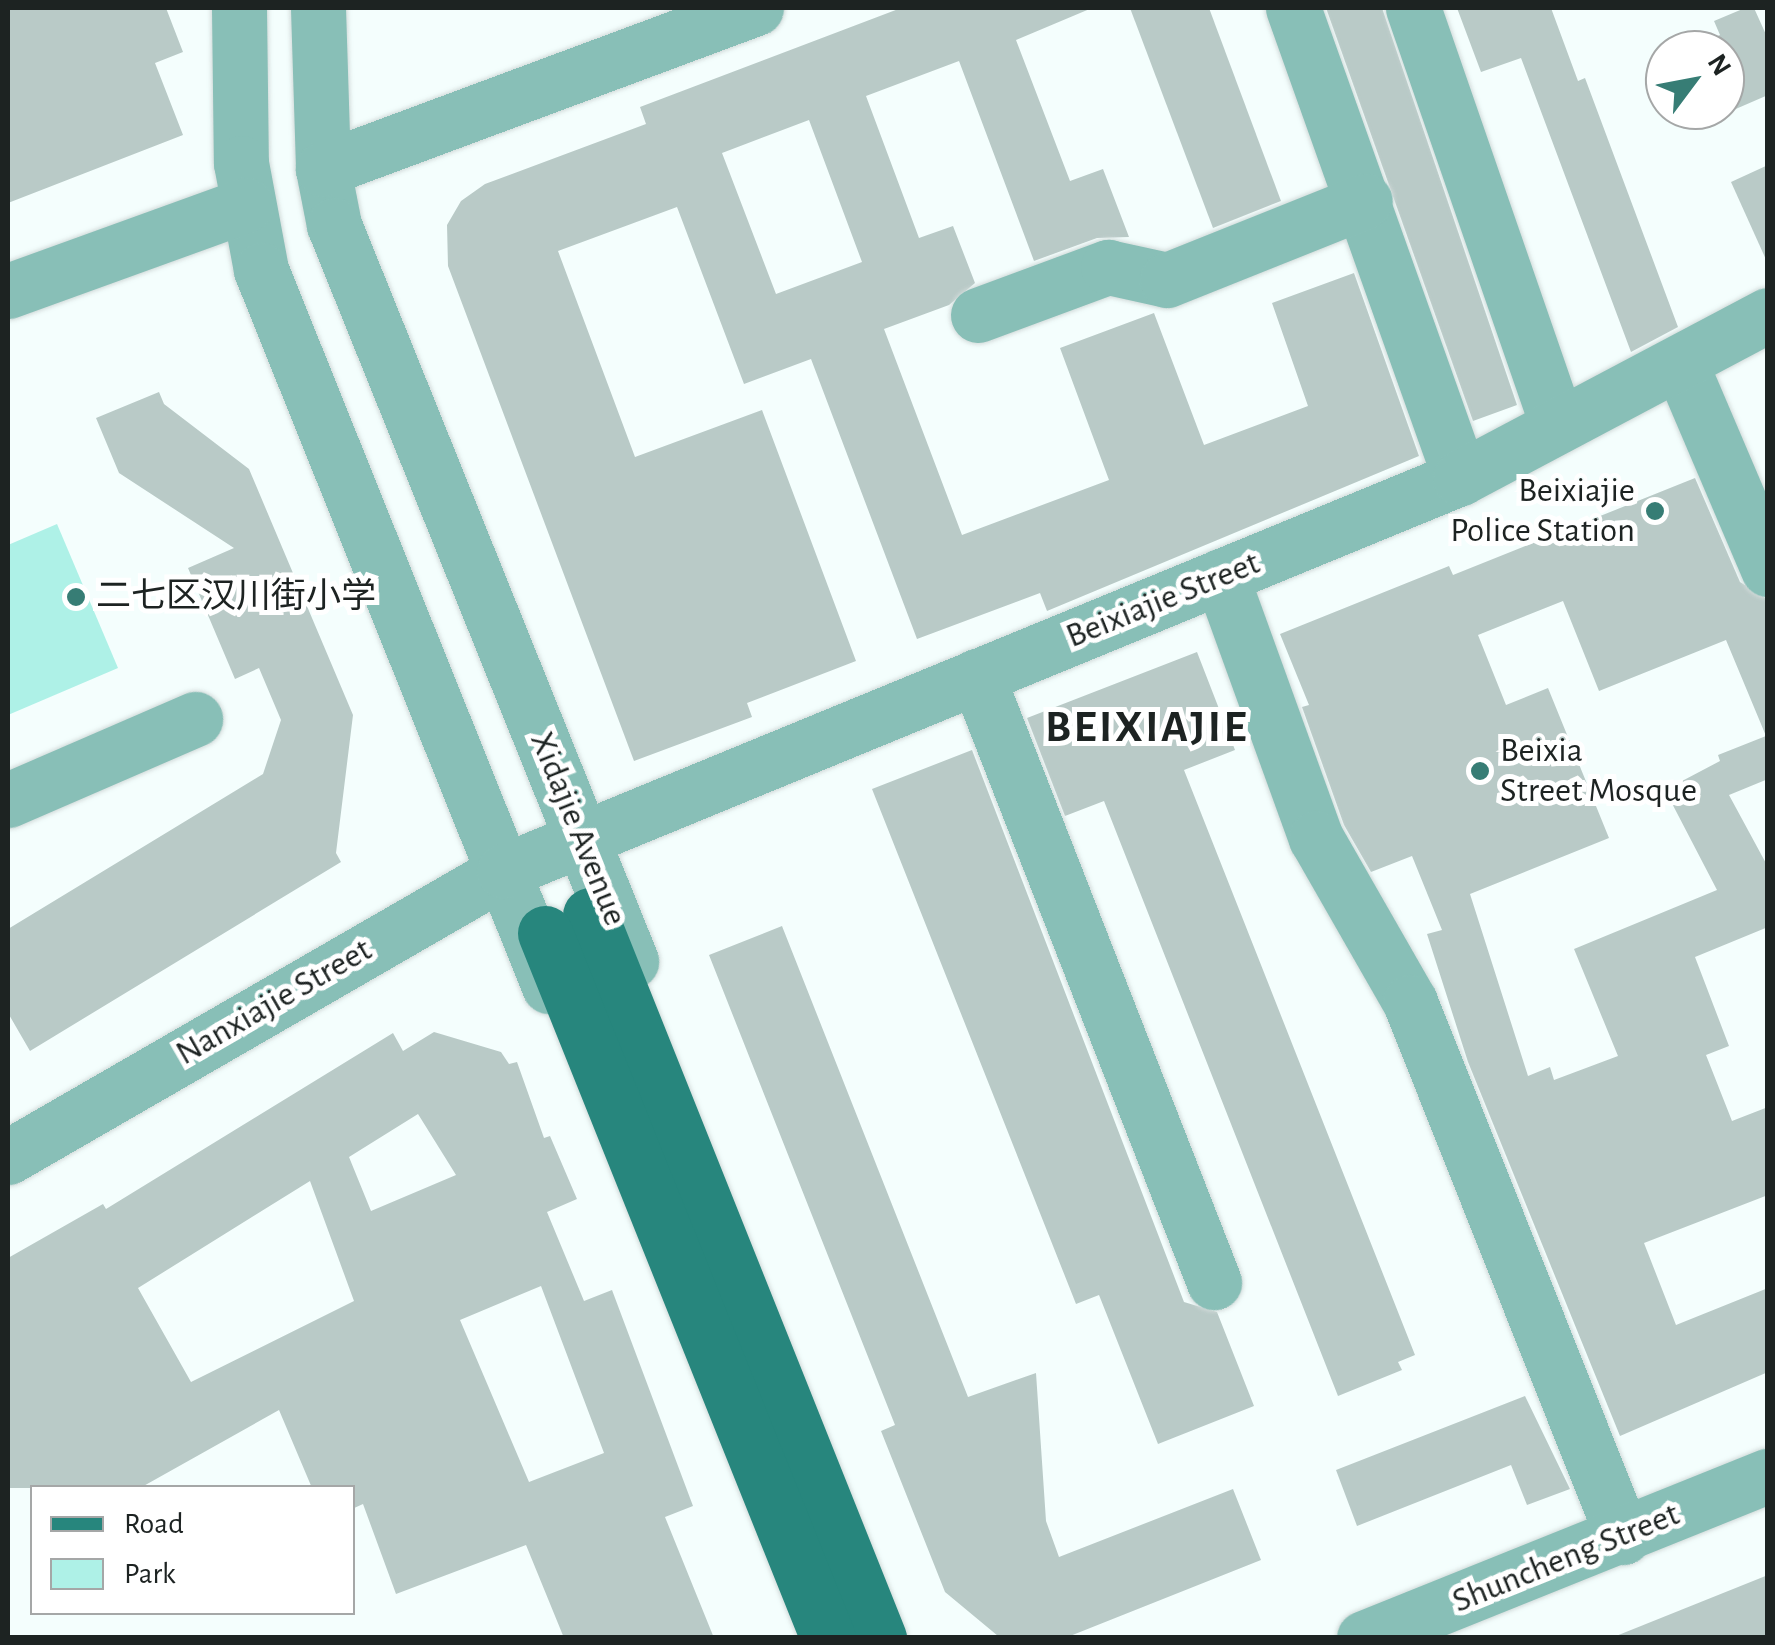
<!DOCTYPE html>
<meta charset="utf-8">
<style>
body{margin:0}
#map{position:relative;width:1775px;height:1645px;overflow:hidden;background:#f4fefd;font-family:"Alegreya Sans","Noto Sans SC",sans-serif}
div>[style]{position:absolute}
.green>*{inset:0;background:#aef1e7}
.building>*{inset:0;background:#b9cac7}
.roads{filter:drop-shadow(0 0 2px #d2dbda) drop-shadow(0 0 2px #d2dbda)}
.minor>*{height:55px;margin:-27.5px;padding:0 27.5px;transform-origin:27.5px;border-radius:27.5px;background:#88bfb7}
.major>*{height:55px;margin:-27.5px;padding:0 27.5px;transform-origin:27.5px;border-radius:27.5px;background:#27867d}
.dots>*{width:28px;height:28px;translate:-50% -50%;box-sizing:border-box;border:5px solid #fff;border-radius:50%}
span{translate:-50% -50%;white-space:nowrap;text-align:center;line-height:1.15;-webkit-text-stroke:10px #fff;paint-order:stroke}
.poi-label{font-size:35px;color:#1d2322}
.right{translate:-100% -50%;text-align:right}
.left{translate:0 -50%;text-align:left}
.street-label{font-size:35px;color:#1d2322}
.district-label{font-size:45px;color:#1d2322;font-weight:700;letter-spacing:2.5px}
.frame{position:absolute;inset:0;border:10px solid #1d2322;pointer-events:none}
.legend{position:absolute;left:30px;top:1485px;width:325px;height:130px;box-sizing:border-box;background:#fff;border:2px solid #a5a7a7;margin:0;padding:12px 18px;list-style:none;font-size:30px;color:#1d2322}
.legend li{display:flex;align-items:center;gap:20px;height:50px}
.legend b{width:50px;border:2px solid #a5a7a7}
.north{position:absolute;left:1645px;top:30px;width:100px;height:100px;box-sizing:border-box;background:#fff;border:2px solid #a5a7a7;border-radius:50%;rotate:58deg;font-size:28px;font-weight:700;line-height:40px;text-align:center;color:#1d2322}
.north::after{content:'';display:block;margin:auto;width:35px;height:45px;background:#377d75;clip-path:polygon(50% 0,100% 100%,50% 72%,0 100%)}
</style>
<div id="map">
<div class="green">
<div style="clip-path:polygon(57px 524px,118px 668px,8px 715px,8px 545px)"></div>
</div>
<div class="building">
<div style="clip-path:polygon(8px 8px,166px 8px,183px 52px,155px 63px,183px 135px,8px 203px)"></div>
<div style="clip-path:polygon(evenodd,901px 8px,1092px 8px,1016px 40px,1070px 181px,1103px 169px,1129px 237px,1097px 238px,1034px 261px,959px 61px,866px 96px,919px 238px,953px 226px,975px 283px,949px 305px,884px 329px,962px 535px,1109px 480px,1060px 348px,1154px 313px,1204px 445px,1308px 406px,1272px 303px,1354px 273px,1419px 456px,1047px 611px,1040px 593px,917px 639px,811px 359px,744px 384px,677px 207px,558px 251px,635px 457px,762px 410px,856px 661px,747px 703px,752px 717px,634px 761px,448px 266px,447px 225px,461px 201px,485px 184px,646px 124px,640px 107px,901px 8px,809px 120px,862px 262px,776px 294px,722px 153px,809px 120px)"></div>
<div style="clip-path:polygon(1130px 8px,1209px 8px,1281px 201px,1213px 228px)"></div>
<div style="clip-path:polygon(1326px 8px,1382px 8px,1517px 405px,1473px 421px)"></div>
<div style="clip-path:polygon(1457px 8px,1551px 8px,1578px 81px,1585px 78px,1678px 327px,1631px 352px,1521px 58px,1481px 72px)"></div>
<div style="clip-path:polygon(1745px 8px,1754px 8px,1768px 39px,1768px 95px,1708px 121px,1703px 110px,1725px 110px,1725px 50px,1686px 50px,1720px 35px,1714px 21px)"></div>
<div style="clip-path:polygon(1768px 165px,1768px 264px,1731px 182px)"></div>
<div style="clip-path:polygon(159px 392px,164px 404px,249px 469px,353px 715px,336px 853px,341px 862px,30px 1051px,8px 1013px,8px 929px,263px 774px,281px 720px,259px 668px,235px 679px,188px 568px,234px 548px,119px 473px,96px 418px)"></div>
<div style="clip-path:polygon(evenodd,1695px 478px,1740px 582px,1768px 600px,1768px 779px,1729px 795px,1768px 867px,1768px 927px,1695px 957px,1729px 1046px,1706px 1055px,1732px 1121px,1768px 1107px,1768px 1195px,1644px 1243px,1676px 1325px,1768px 1288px,1768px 1372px,1620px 1436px,1468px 1062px,1427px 934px,1442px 930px,1412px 856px,1371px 872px,1344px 825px,1302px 707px,1309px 705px,1280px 634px,1449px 566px,1453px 575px,1695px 478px,1563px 601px,1599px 691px,1726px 640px,1766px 736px,1718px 755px,1720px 761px,1665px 790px,1717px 890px,1574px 949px,1618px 1056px,1554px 1080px,1550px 1067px,1528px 1076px,1470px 894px,1609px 838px,1548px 688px,1506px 705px,1478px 635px,1563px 601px)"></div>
<div style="clip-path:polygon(1197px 652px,1235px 750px,1184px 770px,1415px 1355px,1398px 1362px,1402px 1370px,1338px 1396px,1104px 801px,1065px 816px,1027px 718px)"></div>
<div style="clip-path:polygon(972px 750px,1184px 1302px,1217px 1312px,1254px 1406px,1158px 1444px,1099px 1295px,1076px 1304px,872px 789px)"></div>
<div style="clip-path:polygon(782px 926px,968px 1397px,1036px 1373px,1046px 1521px,1059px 1557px,1233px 1489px,1261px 1560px,1065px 1638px,998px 1636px,945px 1592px,881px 1431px,895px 1425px,709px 955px)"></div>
<div style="clip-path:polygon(evenodd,434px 1032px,501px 1052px,509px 1064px,517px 1062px,544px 1138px,550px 1136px,577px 1199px,547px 1212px,584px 1301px,612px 1290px,693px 1506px,665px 1517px,714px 1638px,564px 1638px,526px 1545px,396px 1594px,363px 1504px,352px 1509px,352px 1488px,312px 1488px,279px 1410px,140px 1488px,8px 1488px,8px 1258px,103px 1204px,106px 1209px,393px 1033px,403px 1051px,434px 1032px,418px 1114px,456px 1175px,371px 1211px,349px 1157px,418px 1114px,434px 1032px,310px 1181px,354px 1301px,191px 1382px,138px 1288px,310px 1181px,434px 1032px,541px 1286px,604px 1453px,529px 1482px,460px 1320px,541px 1286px)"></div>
<div style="clip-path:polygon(1525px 1396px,1570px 1489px,1527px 1505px,1511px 1465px,1357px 1526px,1336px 1470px)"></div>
<div style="clip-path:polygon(1768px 1575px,1768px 1638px,1616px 1638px,1616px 1636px)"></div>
</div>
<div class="roads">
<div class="minor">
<div style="left:239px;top:8px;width:155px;rotate:89.3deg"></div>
<div style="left:241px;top:163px;width:109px;rotate:79.4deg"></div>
<div style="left:261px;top:270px;width:772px;rotate:68.09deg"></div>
<div style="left:318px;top:8px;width:161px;rotate:88.2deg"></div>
<div style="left:323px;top:169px;width:57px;rotate:78.9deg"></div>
<div style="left:334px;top:225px;width:794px;rotate:68.02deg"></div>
<div style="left:1293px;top:8px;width:499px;rotate:70.4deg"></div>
<div style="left:1413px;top:8px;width:440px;rotate:70.9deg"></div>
<div style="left:323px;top:169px;width:462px;rotate:-20.4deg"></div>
<div style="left:8px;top:291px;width:253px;rotate:-19.9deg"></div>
<div style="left:978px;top:315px;width:139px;rotate:-20.3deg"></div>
<div style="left:1108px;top:267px;width:60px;rotate:12.4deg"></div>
<div style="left:1167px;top:280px;width:213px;rotate:-21.8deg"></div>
<div style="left:1681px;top:365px;width:222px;rotate:66.9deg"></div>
<div style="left:1221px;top:576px;width:279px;rotate:70.1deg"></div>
<div style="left:1316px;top:838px;width:189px;rotate:60.2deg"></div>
<div style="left:1410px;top:1002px;width:576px;rotate:68.29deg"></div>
<div style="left:977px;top:676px;width:651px;rotate:68.64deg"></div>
<div style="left:8px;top:800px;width:204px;rotate:-23.4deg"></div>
<div style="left:8px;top:1157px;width:573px;rotate:-29.97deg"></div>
<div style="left:504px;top:871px;width:1034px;rotate:-22.35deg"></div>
<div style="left:1460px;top:478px;width:348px;rotate:-27.9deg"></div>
<div style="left:1364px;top:1638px;width:435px;rotate:-21.9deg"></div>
</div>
<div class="major">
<div style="left:590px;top:915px;width:779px;rotate:68.21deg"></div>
<div style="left:545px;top:933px;width:760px;rotate:68.13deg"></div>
</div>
</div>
<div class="dots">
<div style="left:1655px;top:511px;background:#377d75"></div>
<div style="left:76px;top:597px;background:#377d75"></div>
<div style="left:1480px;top:771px;background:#377d75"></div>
</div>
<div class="poi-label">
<span class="right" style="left:1635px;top:511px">Beixiajie<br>Police Station</span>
<span class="left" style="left:96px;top:597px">二七区汉川街小学</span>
<span class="left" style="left:1500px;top:771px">Beixia<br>Street Mosque</span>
</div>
<div class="street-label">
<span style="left:1163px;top:600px;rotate:-22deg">Beixiajie Street</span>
<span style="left:578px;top:829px;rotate:68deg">Xidajie Avenue</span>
<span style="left:274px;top:1002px;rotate:-30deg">Nanxiajie Street</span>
<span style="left:1566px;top:1558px;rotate:-22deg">Shuncheng Street</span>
</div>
<div class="district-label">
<span style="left:1147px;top:728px">BEIXIAJIE</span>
</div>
<div class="frame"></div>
<ul class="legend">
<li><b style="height:12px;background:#27867d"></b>Road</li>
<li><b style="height:28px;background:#aef1e7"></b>Park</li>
</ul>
<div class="north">N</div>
</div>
